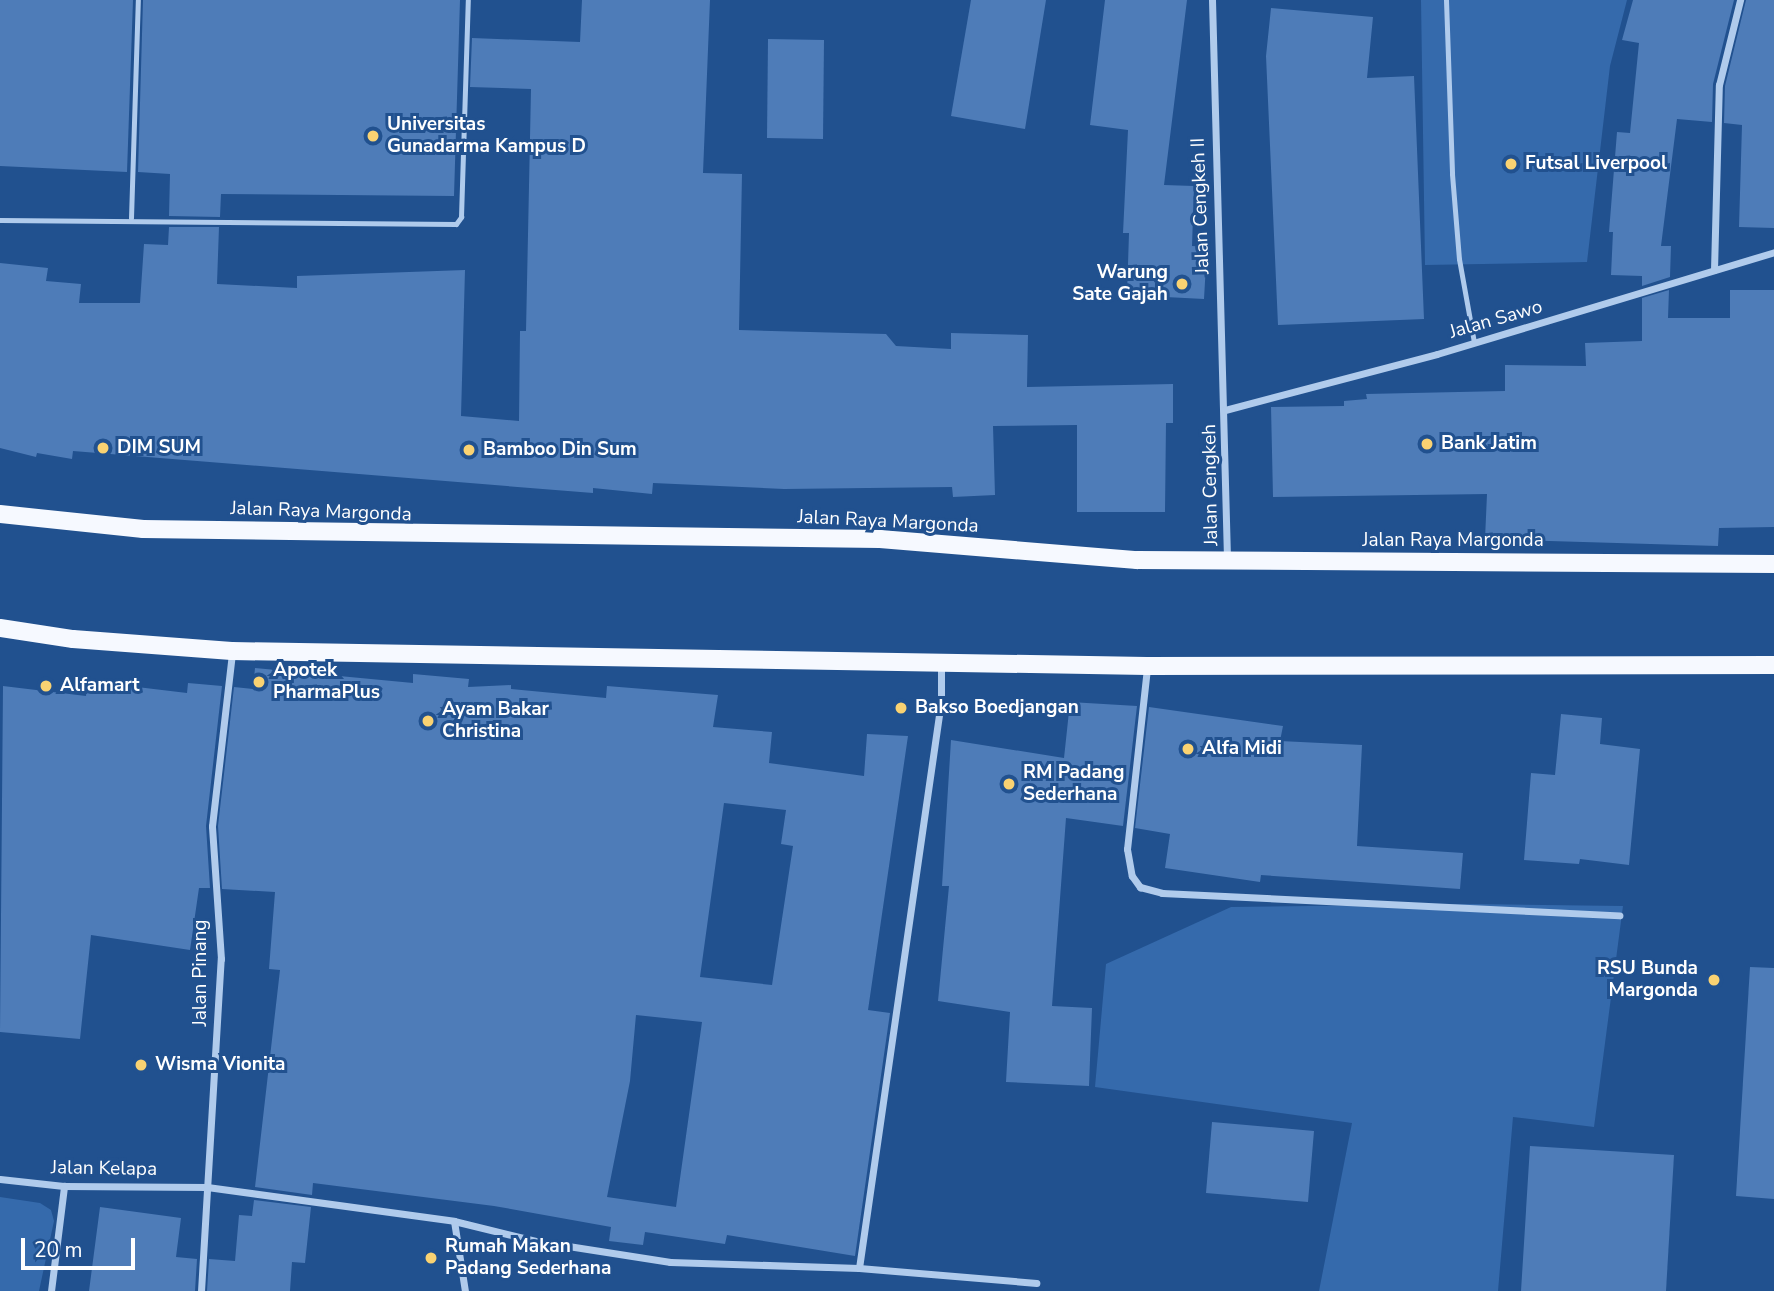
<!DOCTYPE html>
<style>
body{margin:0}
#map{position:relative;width:1774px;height:1291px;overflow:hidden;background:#21518f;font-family:"Nunito Sans",sans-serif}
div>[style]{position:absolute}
.green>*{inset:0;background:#356aac}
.building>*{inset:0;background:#4e7cb8}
.service>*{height:5px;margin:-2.5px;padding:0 2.5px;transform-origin:2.5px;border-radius:2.5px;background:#b0cbec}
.minor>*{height:7px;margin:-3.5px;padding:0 3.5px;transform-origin:3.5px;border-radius:3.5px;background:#b0cbec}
.primary>*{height:18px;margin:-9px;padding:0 9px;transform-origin:9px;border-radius:9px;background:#f6f9ff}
.dots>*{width:19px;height:19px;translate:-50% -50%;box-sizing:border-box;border:4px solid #21518f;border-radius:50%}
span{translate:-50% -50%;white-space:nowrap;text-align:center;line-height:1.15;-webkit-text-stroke:6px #21518f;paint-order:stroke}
.poi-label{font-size:19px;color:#fff;font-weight:700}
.left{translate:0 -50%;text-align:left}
.right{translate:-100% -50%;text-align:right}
.street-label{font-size:19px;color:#fff}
.scale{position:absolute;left:21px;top:1238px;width:114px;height:32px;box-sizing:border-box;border:4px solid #fff;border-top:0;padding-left:9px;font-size:21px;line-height:24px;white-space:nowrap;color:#fff;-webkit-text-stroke:5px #21518f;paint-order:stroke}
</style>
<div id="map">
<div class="green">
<div style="clip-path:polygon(1421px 0,1627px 0,1610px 66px,1587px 262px,1425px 265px)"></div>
<div style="clip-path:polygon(1471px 904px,1623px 906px,1594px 1127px,1513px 1117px,1498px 1291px,1319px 1291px,1352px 1123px,1095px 1087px,1106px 964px,1231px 907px)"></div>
<div style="clip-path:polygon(0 1197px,40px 1203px,51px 1210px,54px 1221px,39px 1291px,0 1291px)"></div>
</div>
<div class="building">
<div style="clip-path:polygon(0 0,133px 0,127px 172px,0 166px)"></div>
<div style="clip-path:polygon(143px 0,460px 0,454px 196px,221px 194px,220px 217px,169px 216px,170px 174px,138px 172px)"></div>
<div style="clip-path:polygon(582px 0,710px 0,703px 173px,742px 174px,739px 330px,886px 334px,896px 346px,951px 349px,951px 333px,1028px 335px,1027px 387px,1173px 384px,1173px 423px,1166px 423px,1165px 512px,1077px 512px,1077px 425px,993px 426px,995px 495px,953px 497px,952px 487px,784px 489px,653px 483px,652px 494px,593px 488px,593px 493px,73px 451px,72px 459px,37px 453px,36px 457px,0 448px,0 263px,48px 268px,46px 281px,81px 284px,79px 303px,140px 303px,144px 244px,168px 245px,169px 227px,219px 227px,217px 284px,297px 288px,297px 276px,465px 270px,461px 416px,519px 421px,520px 331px,526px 331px,531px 89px,470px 87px,472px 38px,580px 42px)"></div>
<div style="clip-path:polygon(971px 0,1046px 0,1025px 129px,951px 116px)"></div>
<div style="clip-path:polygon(1105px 0,1187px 0,1164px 185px,1194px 186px,1192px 246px,1207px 247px,1204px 299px,1127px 295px,1129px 233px,1123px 233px,1128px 130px,1090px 125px)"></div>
<div style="clip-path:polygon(1633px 0,1734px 0,1713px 84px,1712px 122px,1677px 119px,1661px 246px,1671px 246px,1670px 277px,1642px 286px,1642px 276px,1611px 275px,1613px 232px,1609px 232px,1617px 132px,1630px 133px,1639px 43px,1622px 40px)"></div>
<div style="clip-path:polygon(1746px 0,1774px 0,1774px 228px,1739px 227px,1742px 125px,1724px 123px,1725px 86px)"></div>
<div style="clip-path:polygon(1271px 8px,1373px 17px,1367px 78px,1414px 76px,1424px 319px,1278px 325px,1266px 56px)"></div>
<div style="clip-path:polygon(768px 39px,824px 40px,823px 139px,767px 138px)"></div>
<div style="clip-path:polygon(1669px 290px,1668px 318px,1730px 318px,1730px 290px,1774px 290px,1774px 527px,1719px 528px,1718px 546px,1485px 539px,1487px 494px,1273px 497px,1271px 407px,1344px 406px,1344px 401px,1367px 399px,1366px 394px,1505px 391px,1505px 365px,1586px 366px,1585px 343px,1642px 341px,1642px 298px)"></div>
<div style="clip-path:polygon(evenodd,255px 668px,413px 683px,413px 674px,469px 679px,468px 687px,511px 685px,511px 689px,606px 698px,607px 686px,718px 695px,713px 727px,772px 732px,769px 763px,864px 776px,867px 734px,908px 736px,868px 1010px,890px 1013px,855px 1256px,727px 1235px,725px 1244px,645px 1232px,643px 1245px,609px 1241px,611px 1227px,494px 1206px,313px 1183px,312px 1195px,255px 1187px,280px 970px,269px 969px,275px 892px,222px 889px,218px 826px,234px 687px,253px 689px,255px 668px,724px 803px,786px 810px,781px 844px,793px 846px,772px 985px,700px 977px,724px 803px,255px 668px,636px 1015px,702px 1022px,676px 1207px,607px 1197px,630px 1081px,636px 1015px)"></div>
<div style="clip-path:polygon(87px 681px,187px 693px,188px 683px,222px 686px,206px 826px,210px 888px,199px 888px,190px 950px,91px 935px,80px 1039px,0 1032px,3px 686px,86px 696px)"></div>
<div style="clip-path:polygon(1070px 702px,1137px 706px,1123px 826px,1066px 818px,1052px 1006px,1092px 1008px,1089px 1086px,1006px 1082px,1010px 1012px,938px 1001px,949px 886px,942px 886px,951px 740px,1064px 758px)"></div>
<div style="clip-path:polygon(1149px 707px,1283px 726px,1280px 741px,1362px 745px,1357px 846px,1463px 853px,1460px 889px,1261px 875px,1260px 882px,1165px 868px,1170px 834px,1135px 828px)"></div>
<div style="clip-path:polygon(1561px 714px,1602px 718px,1600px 744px,1640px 749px,1629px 865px,1580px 859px,1579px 864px,1524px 860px,1531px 773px,1555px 775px)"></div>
<div style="clip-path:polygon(1750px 967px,1774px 968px,1774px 1199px,1736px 1196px)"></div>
<div style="clip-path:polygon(1212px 1122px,1314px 1131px,1308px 1202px,1206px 1193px)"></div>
<div style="clip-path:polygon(1530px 1146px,1674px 1155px,1666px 1291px,1521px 1291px)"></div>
<div style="clip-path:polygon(254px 1200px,311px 1207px,305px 1263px,292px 1262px,290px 1291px,207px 1291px,209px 1259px,235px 1261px,239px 1215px,252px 1216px)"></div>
<div style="clip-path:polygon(100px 1207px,181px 1218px,176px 1257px,197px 1259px,195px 1291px,89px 1291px)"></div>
</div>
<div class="service">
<div style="left:1446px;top:0;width:174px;rotate:88deg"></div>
<div style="left:1452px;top:174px;width:85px;rotate:85.3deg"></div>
<div style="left:1459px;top:259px;width:84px;rotate:79.8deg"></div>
<div style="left:131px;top:218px;width:218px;rotate:-88.2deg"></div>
<div style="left:0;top:220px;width:456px;rotate:0.5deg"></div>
<div style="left:456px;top:224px;width:9px;rotate:-54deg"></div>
<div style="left:461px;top:217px;width:217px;rotate:-88.2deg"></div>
</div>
<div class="minor">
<div style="left:1212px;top:0;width:559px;rotate:88.46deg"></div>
<div style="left:1714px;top:270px;width:185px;rotate:-88.5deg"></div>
<div style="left:1719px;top:85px;width:88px;rotate:-76.1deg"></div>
<div style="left:1225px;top:410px;width:219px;rotate:-14.8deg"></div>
<div style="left:1437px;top:354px;width:352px;rotate:-16.8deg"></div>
<div style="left:1147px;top:668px;width:182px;rotate:96.3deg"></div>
<div style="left:1127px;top:849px;width:27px;rotate:80deg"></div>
<div style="left:1132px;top:876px;width:14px;rotate:54deg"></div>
<div style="left:1140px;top:887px;width:23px;rotate:15deg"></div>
<div style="left:1162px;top:893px;width:458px;rotate:2.8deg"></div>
<div style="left:0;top:1179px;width:64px;rotate:6.2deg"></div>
<div style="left:64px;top:1186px;width:143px;rotate:0.4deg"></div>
<div style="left:207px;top:1187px;width:249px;rotate:7.8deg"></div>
<div style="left:454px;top:1221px;width:84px;rotate:13.7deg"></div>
<div style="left:536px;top:1241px;width:136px;rotate:8.9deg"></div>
<div style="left:670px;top:1262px;width:189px;rotate:1.8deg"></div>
<div style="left:859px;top:1268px;width:178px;rotate:4.8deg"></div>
<div style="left:454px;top:1221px;width:71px;rotate:81.1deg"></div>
<div style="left:859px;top:1268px;width:573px;rotate:-81.77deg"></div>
<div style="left:941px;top:701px;width:38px;rotate:-90deg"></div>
<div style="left:51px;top:1291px;width:106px;rotate:-82.9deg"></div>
<div style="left:201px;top:1291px;width:333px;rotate:-86.6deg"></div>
<div style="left:221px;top:959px;width:133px;rotate:-93.9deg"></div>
<div style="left:212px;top:826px;width:174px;rotate:-83.4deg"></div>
</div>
<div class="primary">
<div style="left:0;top:514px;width:144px;rotate:6deg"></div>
<div style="left:143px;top:529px;width:737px;rotate:0.78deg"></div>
<div style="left:880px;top:539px;width:258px;rotate:4.7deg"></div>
<div style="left:1137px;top:560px;width:637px;rotate:0.36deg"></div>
<div style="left:0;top:628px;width:74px;rotate:8.6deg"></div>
<div style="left:73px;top:639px;width:159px;rotate:4.3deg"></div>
<div style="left:232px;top:651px;width:915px;rotate:0.94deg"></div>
<div style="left:1147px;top:666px;width:627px;rotate:-0.09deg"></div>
</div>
<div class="dots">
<div style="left:373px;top:136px;background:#f9d272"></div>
<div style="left:1511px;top:164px;background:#f9d272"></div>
<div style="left:1182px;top:284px;background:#f9d272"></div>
<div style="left:1427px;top:444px;background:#f9d272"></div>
<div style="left:103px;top:448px;background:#f9d272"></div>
<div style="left:469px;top:450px;background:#f9d272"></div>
<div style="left:259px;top:682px;background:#f9d272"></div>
<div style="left:46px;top:686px;background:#f9d272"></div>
<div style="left:901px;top:708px;background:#f9d272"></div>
<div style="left:428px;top:721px;background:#f9d272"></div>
<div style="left:1188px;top:749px;background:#f9d272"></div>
<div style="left:1009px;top:784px;background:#f9d272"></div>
<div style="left:1714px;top:980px;background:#f9d272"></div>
<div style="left:141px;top:1065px;background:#f9d272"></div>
<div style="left:431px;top:1258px;background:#f9d272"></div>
</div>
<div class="poi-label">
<span class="left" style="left:387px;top:136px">Universitas<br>Gunadarma Kampus D</span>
<span class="left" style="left:1525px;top:164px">Futsal Liverpool</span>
<span class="right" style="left:1168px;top:284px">Warung<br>Sate Gajah</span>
<span class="left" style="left:1441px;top:444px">Bank Jatim</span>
<span class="left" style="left:117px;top:448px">DIM SUM</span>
<span class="left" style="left:483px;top:450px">Bamboo Din Sum</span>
<span class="left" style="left:273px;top:682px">Apotek<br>PharmaPlus</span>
<span class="left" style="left:60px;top:686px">Alfamart</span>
<span class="left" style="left:915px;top:708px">Bakso Boedjangan</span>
<span class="left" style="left:442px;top:721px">Ayam Bakar<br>Christina</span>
<span class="left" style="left:1202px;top:749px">Alfa Midi</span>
<span class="left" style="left:1023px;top:784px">RM Padang<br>Sederhana</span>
<span class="right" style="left:1698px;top:980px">RSU Bunda<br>Margonda</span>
<span class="left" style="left:155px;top:1065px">Wisma Vionita</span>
<span class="left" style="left:445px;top:1258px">Rumah Makan<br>Padang Sederhana</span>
</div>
<div class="street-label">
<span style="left:1201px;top:206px;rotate:-92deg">Jalan Cengkeh II</span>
<span style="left:1496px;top:320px;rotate:-16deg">Jalan Sawo</span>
<span style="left:1211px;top:485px;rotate:-91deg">Jalan Cengkeh</span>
<span style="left:321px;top:512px;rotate:2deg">Jalan Raya Margonda</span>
<span style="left:888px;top:522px;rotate:3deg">Jalan Raya Margonda</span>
<span style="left:1453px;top:541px">Jalan Raya Margonda</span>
<span style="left:201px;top:973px;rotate:-90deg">Jalan Pinang</span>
<span style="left:104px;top:1169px;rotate:1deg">Jalan Kelapa</span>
</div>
<div class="scale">20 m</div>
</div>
